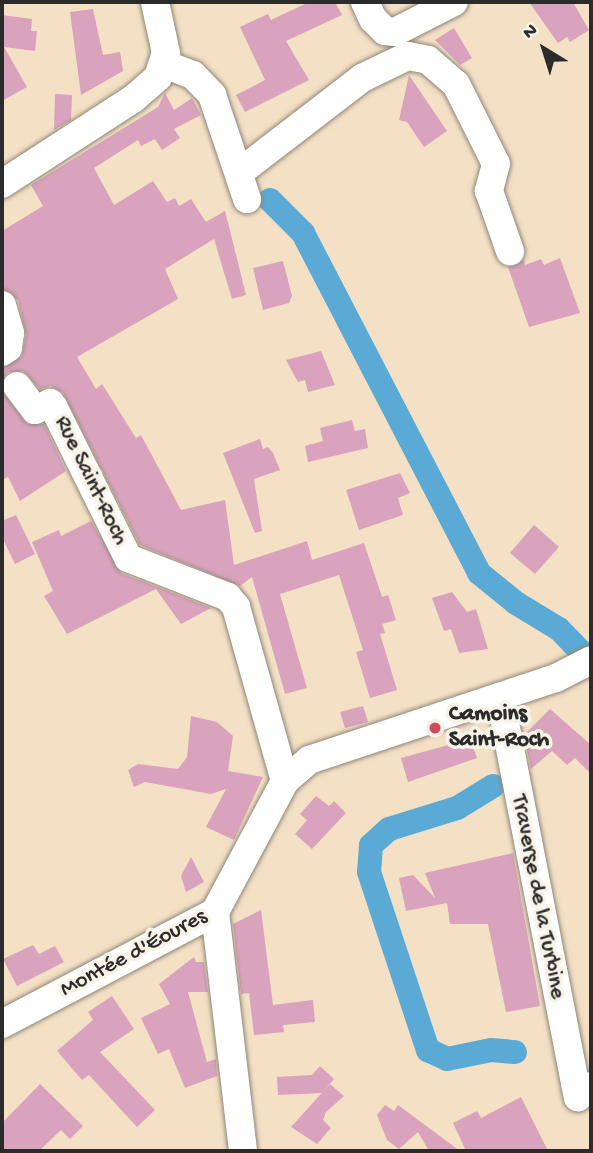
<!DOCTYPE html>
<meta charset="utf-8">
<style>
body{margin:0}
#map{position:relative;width:593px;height:1153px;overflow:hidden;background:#f3e0c5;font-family:"Gochi Hand",sans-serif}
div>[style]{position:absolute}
.canal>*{height:24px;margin:-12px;padding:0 12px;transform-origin:12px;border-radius:12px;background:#5baad5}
.building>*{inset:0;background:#d9a3bd}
.roads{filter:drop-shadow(0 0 2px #8f8678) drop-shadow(0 0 2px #8f8678)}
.minor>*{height:28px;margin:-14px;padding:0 14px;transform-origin:14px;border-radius:14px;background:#fff}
.dots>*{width:19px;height:19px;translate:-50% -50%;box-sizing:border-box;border:4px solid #f7f3e8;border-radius:50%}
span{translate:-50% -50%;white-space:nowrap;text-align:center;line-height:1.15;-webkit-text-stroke:7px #f7f3e8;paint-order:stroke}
.street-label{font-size:23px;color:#2b2b2b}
.poi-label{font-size:23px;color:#2b2b2b;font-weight:700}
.left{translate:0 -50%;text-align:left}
.frame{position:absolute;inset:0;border:4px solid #2b2b2b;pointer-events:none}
.north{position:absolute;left:509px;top:14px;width:70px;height:70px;-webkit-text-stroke:5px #f7f3e8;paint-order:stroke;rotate:322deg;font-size:19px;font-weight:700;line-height:28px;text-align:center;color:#2b2b2b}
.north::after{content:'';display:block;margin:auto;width:24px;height:32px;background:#2b2b2b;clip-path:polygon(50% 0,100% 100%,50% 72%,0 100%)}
</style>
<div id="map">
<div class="canal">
<div style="left:270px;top:200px;width:47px;rotate:45deg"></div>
<div style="left:303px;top:233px;width:383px;rotate:62.6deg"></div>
<div style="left:479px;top:573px;width:48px;rotate:39deg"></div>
<div style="left:516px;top:603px;width:50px;rotate:31.2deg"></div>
<div style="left:559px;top:629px;width:30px;rotate:46deg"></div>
<div style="left:493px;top:786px;width:42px;rotate:148.6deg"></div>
<div style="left:457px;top:808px;width:71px;rotate:162.8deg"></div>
<div style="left:389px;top:829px;width:24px;rotate:138deg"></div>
<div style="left:371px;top:845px;width:27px;rotate:94deg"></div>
<div style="left:369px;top:872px;width:188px;rotate:71.7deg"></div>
<div style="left:428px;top:1050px;width:21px;rotate:25deg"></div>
<div style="left:447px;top:1059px;width:45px;rotate:-11.6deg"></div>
<div style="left:491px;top:1050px;width:24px;rotate:5deg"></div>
</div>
<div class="building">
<div style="clip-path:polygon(309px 2px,335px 2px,342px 15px,286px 41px,309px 80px,245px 112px,236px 95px,265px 80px,240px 27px,268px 14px,271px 20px)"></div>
<div style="clip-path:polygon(529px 2px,578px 2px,574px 4px,589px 30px,570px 42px,567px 37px,558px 43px)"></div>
<div style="clip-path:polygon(93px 9px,103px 55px,120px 52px,123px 71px,81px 95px,70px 12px)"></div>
<div style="clip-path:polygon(2px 15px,32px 19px,31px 31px,37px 31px,35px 51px,4px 47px,27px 87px,2px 101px)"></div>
<div style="clip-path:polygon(454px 28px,472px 58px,460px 65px,435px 40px)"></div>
<div style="clip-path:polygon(409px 75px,447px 131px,424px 147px,407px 122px,399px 120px)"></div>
<div style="clip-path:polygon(165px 93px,174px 110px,192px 98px,201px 115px,174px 129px,180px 138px,162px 150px,155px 139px,141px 146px,138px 140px,94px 168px,114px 205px,153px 181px,167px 202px,175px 198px,179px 206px,191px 199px,206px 222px,225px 211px,246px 295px,232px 299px,214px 239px,165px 269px,178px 299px,77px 357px,96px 389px,102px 384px,136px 438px,141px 435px,181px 510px,225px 500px,234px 565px,307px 541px,312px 560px,364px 543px,382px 597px,388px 595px,396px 620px,382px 624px,385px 633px,380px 634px,397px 690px,370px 698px,356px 652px,363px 650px,339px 575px,280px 594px,307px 688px,285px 694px,252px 577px,240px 586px,140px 545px,63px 393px,51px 386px,40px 389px,23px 371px,8px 372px,2px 380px,2px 368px,22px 356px,26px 335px,18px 300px,2px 289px,2px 231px,43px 206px,31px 185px,158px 107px)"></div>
<div style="clip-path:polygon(55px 94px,72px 95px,71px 120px,54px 130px)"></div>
<div style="clip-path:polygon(560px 258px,580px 313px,529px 327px,508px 267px,524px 260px,525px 265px,541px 259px,544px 265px)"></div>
<div style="clip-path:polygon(283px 261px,292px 296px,289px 303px,263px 310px,253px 268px)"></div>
<div style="clip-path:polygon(321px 351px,335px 385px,308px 392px,305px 380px,298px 382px,286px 360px)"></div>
<div style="clip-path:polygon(2px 391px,27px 424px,44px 424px,66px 471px,20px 501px,8px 477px,2px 480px)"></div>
<div style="clip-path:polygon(352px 420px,355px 431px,365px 429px,368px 448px,308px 462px,305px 446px,323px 441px,320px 428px)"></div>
<div style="clip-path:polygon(260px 439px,263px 449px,268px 447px,273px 453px,280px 470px,254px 479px,262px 531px,255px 533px,223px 453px)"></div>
<div style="clip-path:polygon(400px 473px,410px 493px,398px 498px,403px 515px,359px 530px,346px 490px)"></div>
<div style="clip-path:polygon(16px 515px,35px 554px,15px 564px,2px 537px,2px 521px)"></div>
<div style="clip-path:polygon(91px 521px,121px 573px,211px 608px,181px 624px,156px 589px,67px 634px,44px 596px,53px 591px,32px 542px,59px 530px,61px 536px)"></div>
<div style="clip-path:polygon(534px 525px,559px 547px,535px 574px,510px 553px)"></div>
<div style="clip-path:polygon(452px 592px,467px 612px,476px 609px,488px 649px,459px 653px,451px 629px,444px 631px,432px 598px)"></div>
<div style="clip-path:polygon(363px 706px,368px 722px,345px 728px,340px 712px)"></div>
<div style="clip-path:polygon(550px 709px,591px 745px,591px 774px,575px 758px,567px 765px,552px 751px,531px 769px,524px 735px)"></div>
<div style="clip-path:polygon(191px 716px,217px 722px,233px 736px,228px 771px,263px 777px,234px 840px,206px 827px,226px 789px,211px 794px,145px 782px,134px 787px,128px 770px,138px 764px,178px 769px,187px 757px)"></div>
<div style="clip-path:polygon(470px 739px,477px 758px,408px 782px,401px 758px)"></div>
<div style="clip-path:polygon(316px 796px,329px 806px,334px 801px,346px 813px,312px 849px,295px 834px,307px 820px,300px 814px)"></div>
<div style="clip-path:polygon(513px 853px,540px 1006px,506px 1012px,488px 924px,450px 924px,447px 903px,406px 911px,399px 878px,413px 875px,435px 898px,425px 873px)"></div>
<div style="clip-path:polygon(191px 857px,204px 882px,186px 892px,181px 876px)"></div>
<div style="clip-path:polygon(261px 910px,273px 1005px,313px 1000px,315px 1022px,283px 1025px,284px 1032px,254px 1035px,249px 993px,241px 994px,233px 924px)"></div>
<div style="clip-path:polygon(33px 945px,39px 954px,55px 946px,64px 962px,17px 986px,3px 959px)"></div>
<div style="clip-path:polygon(194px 957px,196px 962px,204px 962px,208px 992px,188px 992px,207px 1062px,216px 1059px,217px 1076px,185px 1088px,169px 1049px,158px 1054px,141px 1018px,170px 1004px,159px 984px)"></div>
<div style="clip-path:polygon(112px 996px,134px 1029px,100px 1052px,155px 1110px,137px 1127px,89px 1075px,82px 1080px,57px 1051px,93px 1020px,88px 1012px)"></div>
<div style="clip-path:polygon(320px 1066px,334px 1079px,322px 1093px,278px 1095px,277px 1077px,312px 1075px)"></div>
<div style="clip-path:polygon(40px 1084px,83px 1126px,70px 1139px,61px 1130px,39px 1151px,2px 1151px,2px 1123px)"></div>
<div style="clip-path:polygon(330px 1084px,344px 1096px,326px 1112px,323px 1120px,331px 1128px,317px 1144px,291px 1127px)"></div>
<div style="clip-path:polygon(521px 1097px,548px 1151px,466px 1151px,453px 1123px,477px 1111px,481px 1118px)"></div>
<div style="clip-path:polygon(385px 1105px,394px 1111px,398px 1105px,460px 1151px,429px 1151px,418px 1132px,399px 1149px,387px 1140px,377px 1115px)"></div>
</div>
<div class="roads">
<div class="minor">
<div style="left:365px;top:2px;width:19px;rotate:65deg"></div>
<div style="left:373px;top:19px;width:17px;rotate:45deg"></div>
<div style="left:385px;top:31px;width:10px;rotate:6deg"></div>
<div style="left:395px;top:32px;width:66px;rotate:-27deg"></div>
<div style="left:164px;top:64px;width:31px;rotate:21deg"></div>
<div style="left:193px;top:75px;width:28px;rotate:46deg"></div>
<div style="left:212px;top:95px;width:110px;rotate:71.4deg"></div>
<div style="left:240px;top:172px;width:154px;rotate:-37.6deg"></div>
<div style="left:362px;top:78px;width:51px;rotate:-25.6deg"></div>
<div style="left:408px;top:56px;width:20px;rotate:11deg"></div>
<div style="left:428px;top:60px;width:37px;rotate:41deg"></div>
<div style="left:456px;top:84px;width:89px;rotate:63.4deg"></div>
<div style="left:496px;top:164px;width:28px;rotate:105deg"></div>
<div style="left:489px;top:191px;width:64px;rotate:70.7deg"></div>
<div style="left:2px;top:184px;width:156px;rotate:-33deg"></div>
<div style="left:133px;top:99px;width:33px;rotate:-41deg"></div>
<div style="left:158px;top:77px;width:25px;rotate:-72deg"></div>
<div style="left:166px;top:53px;width:52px;rotate:-102.2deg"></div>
<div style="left:2px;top:305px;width:29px;rotate:74deg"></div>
<div style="left:10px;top:333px;width:15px;rotate:98deg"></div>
<div style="left:8px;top:348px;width:7px;rotate:146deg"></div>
<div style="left:17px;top:386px;width:30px;rotate:53deg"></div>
<div style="left:35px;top:410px;width:17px;rotate:-25deg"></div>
<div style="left:50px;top:403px;width:6px;rotate:51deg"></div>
<div style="left:54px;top:408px;width:167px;rotate:63.7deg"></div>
<div style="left:128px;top:558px;width:107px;rotate:21.3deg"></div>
<div style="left:228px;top:597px;width:13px;rotate:51deg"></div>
<div style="left:236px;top:607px;width:181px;rotate:74.3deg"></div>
<div style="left:500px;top:697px;width:408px;rotate:79deg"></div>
<div style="left:578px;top:1097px;width:17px;rotate:-40deg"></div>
<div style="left:215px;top:912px;width:241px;rotate:83.3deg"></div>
<div style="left:2px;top:1024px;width:241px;rotate:-27.7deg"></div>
<div style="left:215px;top:912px;width:149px;rotate:-61.9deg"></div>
<div style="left:285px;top:781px;width:32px;rotate:-41deg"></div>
<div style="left:309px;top:760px;width:260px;rotate:-18.4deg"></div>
<div style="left:556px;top:678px;width:39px;rotate:-27deg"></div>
</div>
</div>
<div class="dots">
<div style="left:435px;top:728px;background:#d1495b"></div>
</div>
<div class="street-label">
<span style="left:90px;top:481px;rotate:64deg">Rue Saint-Roch</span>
<span style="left:537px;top:897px;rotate:79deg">Traverse de la Turbine</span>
<span style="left:134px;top:954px;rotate:-28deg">Montée d'Éoures</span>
</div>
<div class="poi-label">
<span class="left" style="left:449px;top:728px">Camoins<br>Saint-Roch</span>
</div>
<div class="frame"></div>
<div class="north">N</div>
</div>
